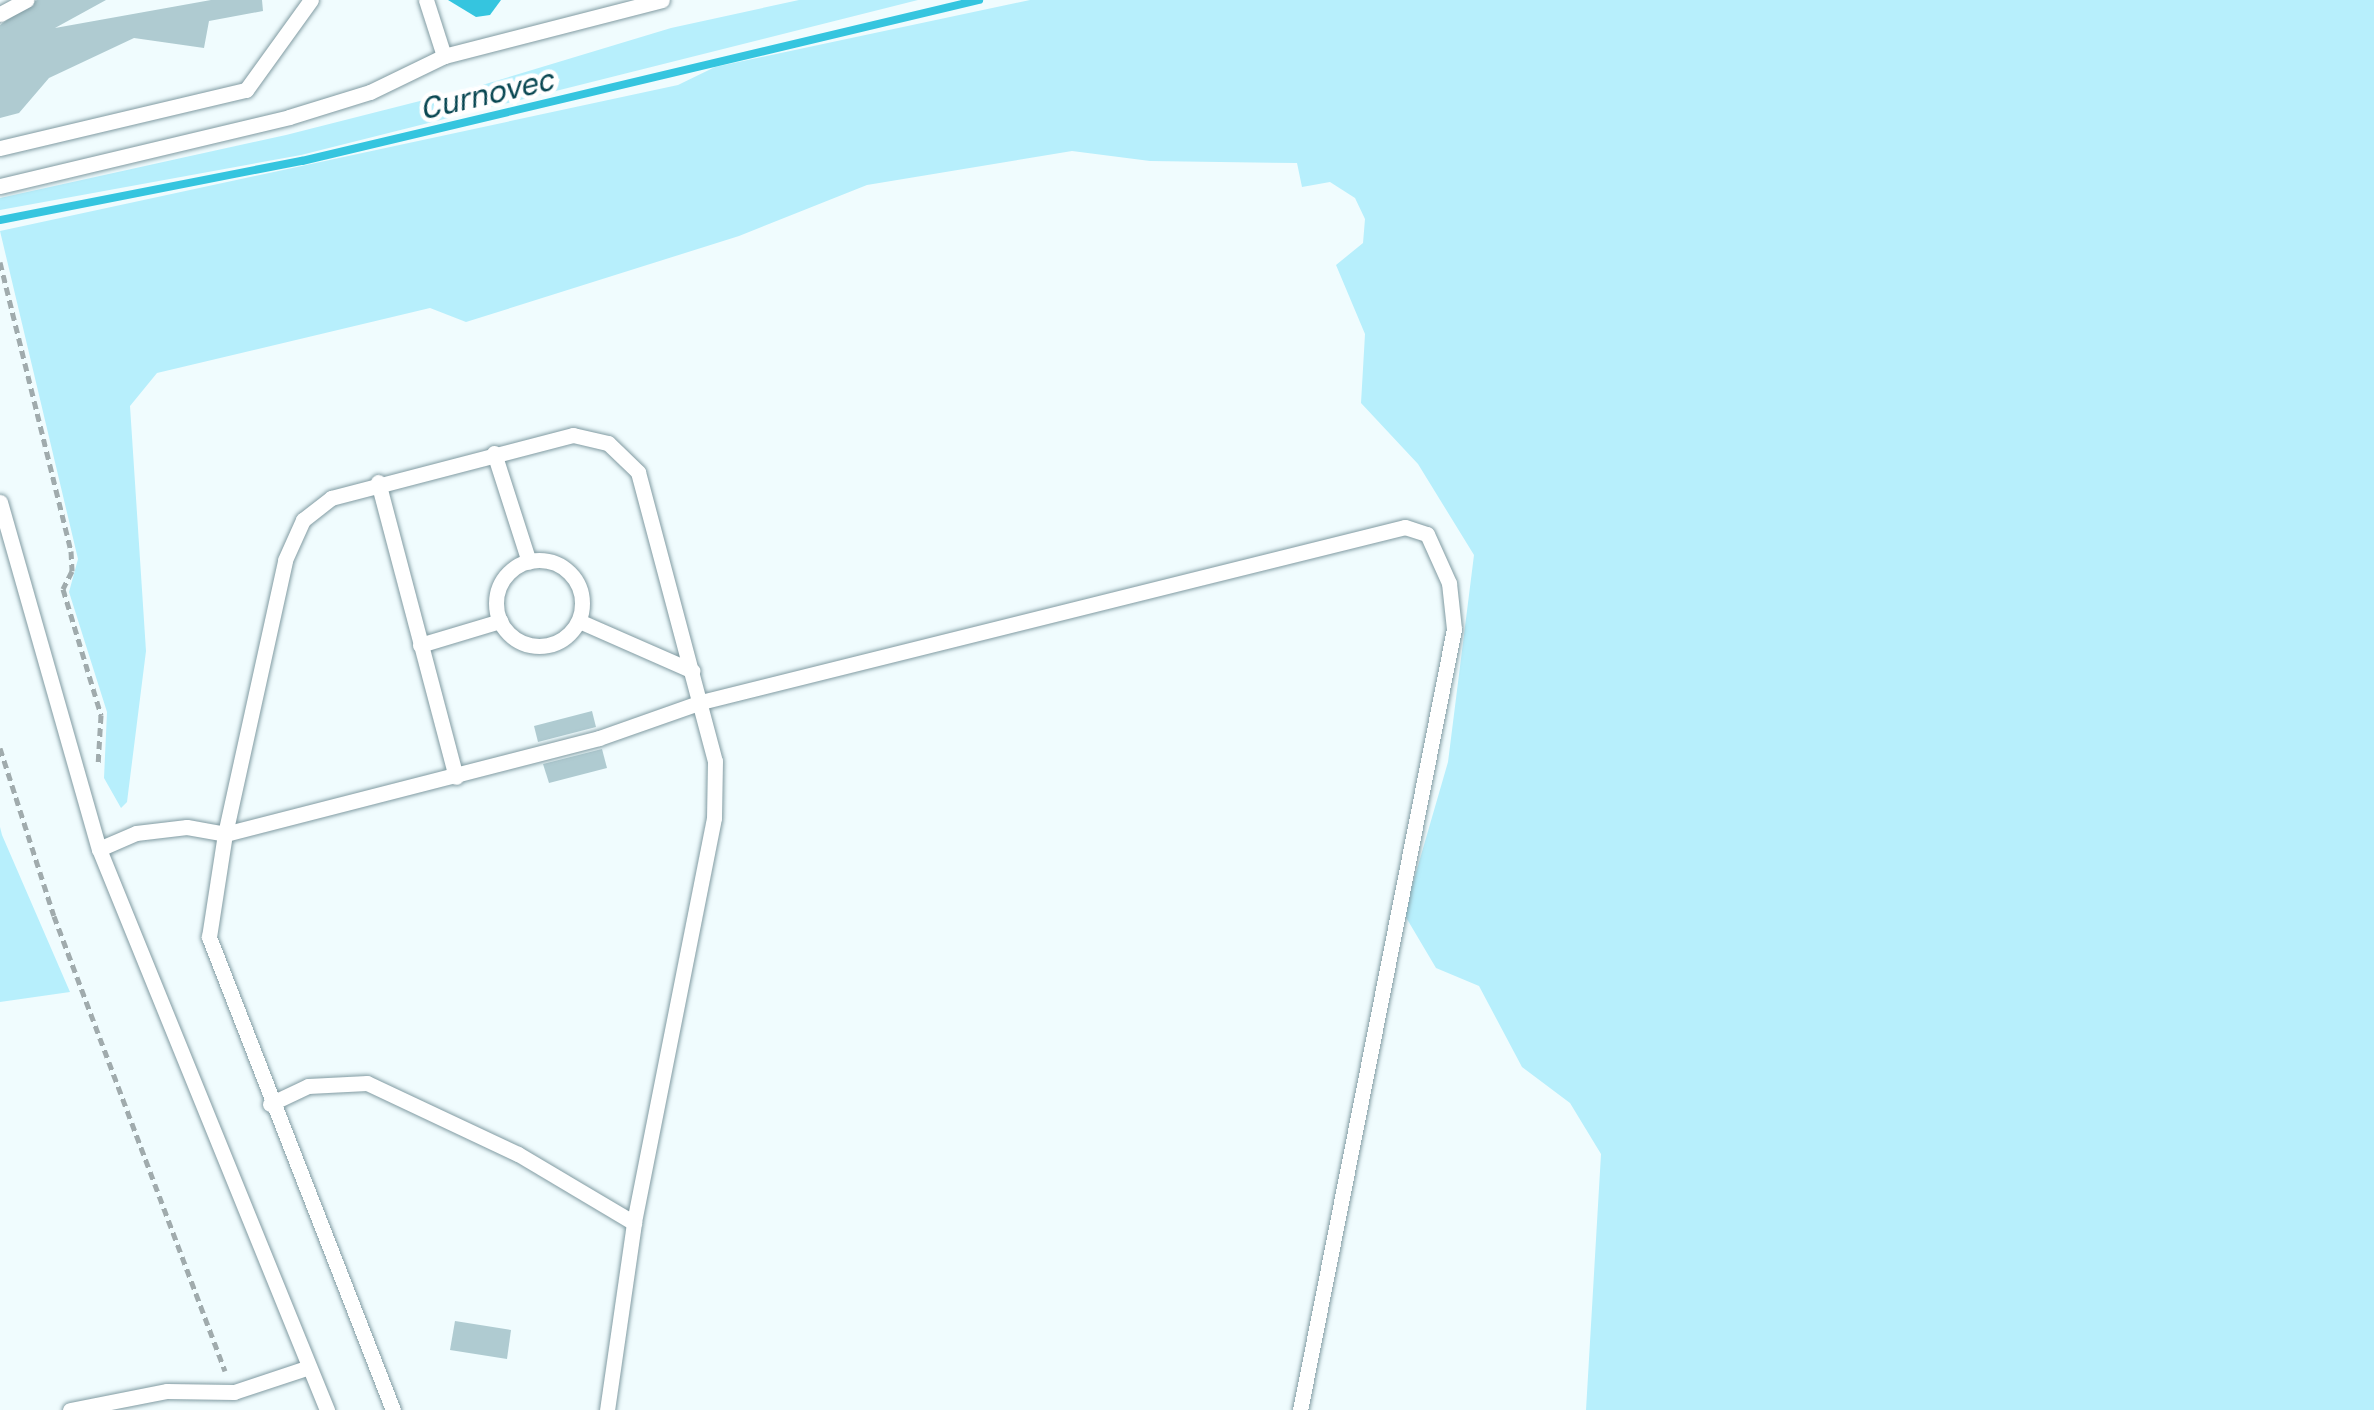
<!DOCTYPE html>
<style>
body{margin:0}
#map{position:relative;width:2374px;height:1410px;overflow:hidden;background:#f0fcfe;font-family:"Golos Text",sans-serif}
div>[style]{position:absolute}
.green>*{inset:0;background:#b7effc}
.water>*{inset:0;background:#35c5df}
.stream>*{height:8px;margin:-4px;padding:0 4px;transform-origin:4px;border-radius:4px;background:#35c5df}
.building>*{inset:0;background:#afcbd1}
.path>*{height:5px;margin-top:-2.5px;transform-origin:0;background:repeating-linear-gradient(90deg,#a0abad 0 8px,transparent 0 13px)}
.roads{filter:drop-shadow(0 0 2px #819ba2) drop-shadow(0 0 2px #819ba2)}
.lane>*{height:15px;margin:-7.5px;padding:0 7.5px;transform-origin:7.5px;border-radius:7.5px;background:#fff}
.lane>.ring{margin:-7.5px;padding:0;box-sizing:content-box;background:none;border:15px solid #fff;border-radius:50%}
span{translate:-50% -50%;white-space:nowrap;text-align:center;line-height:1.15;-webkit-text-stroke:9px #fff;paint-order:stroke}
.water-label{font-size:30px;color:#094752;font-style:italic}
</style>
<div id="map">
<div class="green">
<div style="clip-path:polygon(799px 0,918px 0,301px 155px,0 210px,0 198px,286px 135px,479px 86px,671px 28px)"></div>
<div style="clip-path:polygon(1030px 0,2374px 0,2374px 1410px,1586px 1410px,1601px 1154px,1570px 1103px,1522px 1067px,1479px 986px,1436px 968px,1404px 914px,1448px 762px,1474px 555px,1418px 464px,1361px 403px,1365px 334px,1336px 265px,1363px 243px,1365px 219px,1355px 198px,1330px 182px,1302px 187px,1297px 163px,1150px 161px,1072px 151px,867px 185px,739px 236px,466px 322px,430px 308px,157px 373px,130px 406px,146px 651px,127px 802px,121px 808px,104px 778px,107px 712px,69px 592px,78px 559px,0 231px,678px 85px,715px 67px)"></div>
<div style="clip-path:polygon(0 827px,2px 835px,70px 992px,0 1002px)"></div>
</div>
<div class="water">
<div style="clip-path:polygon(448px 0,501px 0,490px 15px,476px 17px)"></div>
</div>
<div class="stream">
<div style="left:0;top:220px;width:308px;rotate:-11.1deg"></div>
<div style="left:302px;top:161px;width:696px;rotate:-13.38deg"></div>
</div>
<div class="building">
<div style="clip-path:polygon(37px 0,106px 0,55px 28px,211px 0,262px 0,263px 11px,209px 21px,204px 48px,134px 38px,49px 78px,19px 113px,0 118px,0 25px)"></div>
<div style="clip-path:polygon(592px 711px,596px 727px,538px 742px,534px 726px)"></div>
<div style="clip-path:polygon(602px 749px,607px 768px,549px 783px,543px 764px)"></div>
<div style="clip-path:polygon(455px 1321px,511px 1330px,507px 1359px,450px 1350px)"></div>
</div>
<div class="path">
<div style="left:0;top:262px;width:298px;rotate:76.2deg"></div>
<div style="left:71px;top:551px;width:20px;rotate:87deg"></div>
<div style="left:72px;top:571px;width:20px;rotate:117deg"></div>
<div style="left:63px;top:589px;width:132px;rotate:73.2deg"></div>
<div style="left:101px;top:715px;width:51px;rotate:93.4deg"></div>
<div style="left:0;top:748px;width:176px;rotate:72.2deg"></div>
<div style="left:54px;top:916px;width:486px;rotate:69.4deg"></div>
</div>
<div class="roads">
<div class="lane">
<div style="left:426px;top:0;width:59px;rotate:72.2deg"></div>
<div style="left:0;top:14px;width:30px;rotate:-28deg"></div>
<div style="left:0;top:148px;width:253px;rotate:-13.3deg"></div>
<div style="left:246px;top:90px;width:111px;rotate:-54.2deg"></div>
<div style="left:0;top:186px;width:297px;rotate:-13.4deg"></div>
<div style="left:289px;top:117px;width:85px;rotate:-17.2deg"></div>
<div style="left:370px;top:92px;width:82px;rotate:-25.9deg"></div>
<div style="left:444px;top:56px;width:225px;rotate:-14.4deg"></div>
<div style="left:494px;top:453px;width:114px;rotate:72.2deg"></div>
<div style="left:378px;top:482px;width:305px;rotate:75.2deg"></div>
<div style="left:0;top:502px;width:361px;rotate:74.1deg"></div>
<div style="left:99px;top:849px;width:606px;rotate:67.88deg"></div>
<div class="ring" style="left:496px;top:560px;width:71px;height:71px"></div>
<div style="left:579px;top:621px;width:124px;rotate:23.7deg"></div>
<div style="left:420px;top:645px;width:84px;rotate:-16.7deg"></div>
<div style="left:99px;top:849px;width:40px;rotate:-23.4deg"></div>
<div style="left:136px;top:833px;width:51px;rotate:-6.7deg"></div>
<div style="left:187px;top:827px;width:39px;rotate:10deg"></div>
<div style="left:225px;top:834px;width:280px;rotate:-77.6deg"></div>
<div style="left:285px;top:560px;width:44px;rotate:-65.8deg"></div>
<div style="left:303px;top:520px;width:36px;rotate:-38deg"></div>
<div style="left:331px;top:498px;width:250px;rotate:-14.6deg"></div>
<div style="left:573px;top:435px;width:36px;rotate:13deg"></div>
<div style="left:608px;top:443px;width:42px;rotate:44deg"></div>
<div style="left:638px;top:472px;width:299px;rotate:75.1deg"></div>
<div style="left:715px;top:761px;width:57px;rotate:91deg"></div>
<div style="left:714px;top:818px;width:413px;rotate:101.2deg"></div>
<div style="left:634px;top:1223px;width:189px;rotate:98.2deg"></div>
<div style="left:270px;top:1104px;width:42px;rotate:-25.3deg"></div>
<div style="left:308px;top:1086px;width:59px;rotate:-2.9deg"></div>
<div style="left:367px;top:1083px;width:167px;rotate:25.2deg"></div>
<div style="left:518px;top:1154px;width:135px;rotate:30.7deg"></div>
<div style="left:70px;top:1410px;width:99px;rotate:-11.1deg"></div>
<div style="left:167px;top:1391px;width:67px;rotate:0.9deg"></div>
<div style="left:234px;top:1392px;width:79px;rotate:-18.4deg"></div>
<div style="left:393px;top:1410px;width:508px;rotate:-111.26deg"></div>
<div style="left:209px;top:937px;width:104px;rotate:-81.2deg"></div>
<div style="left:225px;top:834px;width:386px;rotate:-14.4deg"></div>
<div style="left:599px;top:738px;width:108px;rotate:-19.4deg"></div>
<div style="left:701px;top:702px;width:725px;rotate:-13.96deg"></div>
<div style="left:1405px;top:527px;width:23px;rotate:18deg"></div>
<div style="left:1427px;top:534px;width:54px;rotate:65.8deg"></div>
<div style="left:1449px;top:583px;width:46px;rotate:83.8deg"></div>
<div style="left:1454px;top:629px;width:796px;rotate:101.15deg"></div>
</div>
</div>
<div class="water-label">
<span style="left:486px;top:94px;rotate:-13deg">Curnovec</span>
</div>
</div>
